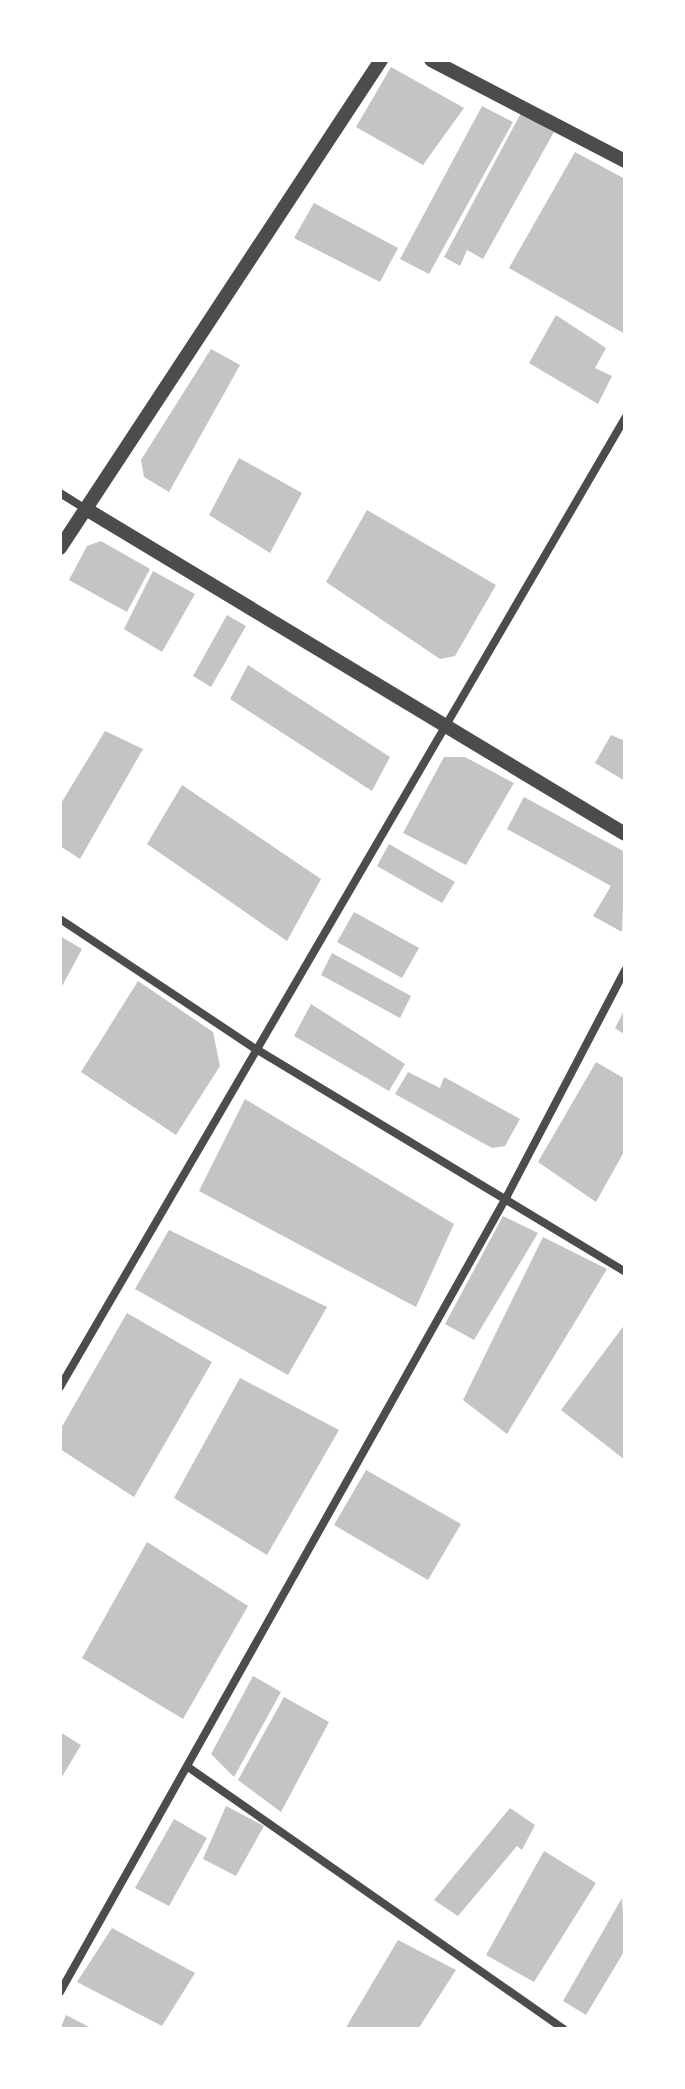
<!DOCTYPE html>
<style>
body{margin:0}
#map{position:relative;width:685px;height:2089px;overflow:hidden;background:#fff;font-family:Ubuntu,sans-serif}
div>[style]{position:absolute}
.building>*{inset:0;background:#c4c4c4}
.minor>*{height:8px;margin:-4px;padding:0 4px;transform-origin:4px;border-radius:4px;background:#4c4c4c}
.tertiary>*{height:14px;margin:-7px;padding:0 7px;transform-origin:7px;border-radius:7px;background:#4c4c4c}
span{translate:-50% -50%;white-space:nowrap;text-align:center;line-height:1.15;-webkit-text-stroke:6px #fff;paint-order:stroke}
.frame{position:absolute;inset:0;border:62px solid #fff;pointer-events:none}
</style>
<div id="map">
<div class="building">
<div style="clip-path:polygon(391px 67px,464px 108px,423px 165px,356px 127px)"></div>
<div style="clip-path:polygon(482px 106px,513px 122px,429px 274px,400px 259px)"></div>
<div style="clip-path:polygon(521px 113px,554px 132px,483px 259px,467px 250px,460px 266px,444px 257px)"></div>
<div style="clip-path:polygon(575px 152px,625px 179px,625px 334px,509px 268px)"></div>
<div style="clip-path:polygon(314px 203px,398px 248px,380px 282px,294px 238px)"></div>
<div style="clip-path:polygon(556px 315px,606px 348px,595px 368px,612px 376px,598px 404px,529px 363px)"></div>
<div style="clip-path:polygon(211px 349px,240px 365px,169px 492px,144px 477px,141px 460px)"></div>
<div style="clip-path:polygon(239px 458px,302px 493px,270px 553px,209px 515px)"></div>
<div style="clip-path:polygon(367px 510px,496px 585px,455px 656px,440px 659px,326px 582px)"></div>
<div style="clip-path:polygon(101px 541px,150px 569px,127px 612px,69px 580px,87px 546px)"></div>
<div style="clip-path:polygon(153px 571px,195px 594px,162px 652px,124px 629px)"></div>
<div style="clip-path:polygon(227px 615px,246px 626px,211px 687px,193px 676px)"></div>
<div style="clip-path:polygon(248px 665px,390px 757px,372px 791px,230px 699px)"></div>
<div style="clip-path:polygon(105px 731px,143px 749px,80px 859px,60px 846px,60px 805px)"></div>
<div style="clip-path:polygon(611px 735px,625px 741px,625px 781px,595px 763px)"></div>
<div style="clip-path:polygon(444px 757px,465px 757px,514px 783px,466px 865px,403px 833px)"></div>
<div style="clip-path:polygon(182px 785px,321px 879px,287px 941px,147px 844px)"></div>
<div style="clip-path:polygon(524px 797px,625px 852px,622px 932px,593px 916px,611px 886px,507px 829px)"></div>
<div style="clip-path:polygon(389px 844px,455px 882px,442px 903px,377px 866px)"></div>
<div style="clip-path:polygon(354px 912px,419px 948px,402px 978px,337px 942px)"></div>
<div style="clip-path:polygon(60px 936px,82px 949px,60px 990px)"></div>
<div style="clip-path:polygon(332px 953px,411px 996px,400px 1018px,321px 975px)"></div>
<div style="clip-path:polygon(138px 981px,213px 1032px,220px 1066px,176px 1135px,81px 1072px)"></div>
<div style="clip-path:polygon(311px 1004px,405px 1064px,389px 1091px,294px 1036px)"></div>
<div style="clip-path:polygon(625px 1009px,625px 1035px,615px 1028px)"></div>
<div style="clip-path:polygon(596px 1062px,625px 1079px,625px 1150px,596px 1202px,538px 1162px)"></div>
<div style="clip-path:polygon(408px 1072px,440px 1088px,444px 1077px,520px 1119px,505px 1146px,492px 1148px,395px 1094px)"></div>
<div style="clip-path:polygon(245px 1099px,454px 1224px,416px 1307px,199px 1191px)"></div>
<div style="clip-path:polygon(503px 1216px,538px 1233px,474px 1340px,445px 1324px)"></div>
<div style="clip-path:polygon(169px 1230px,327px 1307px,288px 1375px,135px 1289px)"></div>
<div style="clip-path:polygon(543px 1237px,607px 1269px,507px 1434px,463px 1400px)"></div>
<div style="clip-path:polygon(127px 1313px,212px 1362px,134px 1497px,60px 1449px,60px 1430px)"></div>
<div style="clip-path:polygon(625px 1324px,625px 1460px,561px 1410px)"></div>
<div style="clip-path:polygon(240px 1378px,339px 1430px,267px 1555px,174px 1498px)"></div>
<div style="clip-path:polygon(366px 1470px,461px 1524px,428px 1580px,334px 1525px)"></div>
<div style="clip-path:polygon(147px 1542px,248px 1606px,183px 1719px,82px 1658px)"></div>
<div style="clip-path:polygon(253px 1676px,281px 1692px,234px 1777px,211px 1754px)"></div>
<div style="clip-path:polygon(284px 1697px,329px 1722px,281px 1812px,238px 1780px)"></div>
<div style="clip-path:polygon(60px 1732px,81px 1745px,60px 1780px)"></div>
<div style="clip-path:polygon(226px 1806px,264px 1826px,236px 1876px,203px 1859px)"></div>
<div style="clip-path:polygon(510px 1808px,535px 1825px,522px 1850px,517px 1846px,458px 1916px,434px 1900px)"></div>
<div style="clip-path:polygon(174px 1819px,207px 1838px,169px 1906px,135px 1888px)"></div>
<div style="clip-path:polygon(544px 1851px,596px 1883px,534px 1982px,486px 1955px)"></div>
<div style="clip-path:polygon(622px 1898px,625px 1950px,586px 2015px,563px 2001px)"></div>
<div style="clip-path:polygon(112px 1928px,195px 1973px,162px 2026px,77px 1982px)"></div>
<div style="clip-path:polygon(398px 1940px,456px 1970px,418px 2029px,345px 2029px)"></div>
<div style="clip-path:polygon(66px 2015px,93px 2029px,60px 2029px)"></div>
</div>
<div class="minor">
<div style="left:60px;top:493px;width:31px;rotate:32deg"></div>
<div style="left:60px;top:919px;width:235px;rotate:33.6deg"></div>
<div style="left:256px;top:1049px;width:431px;rotate:31.1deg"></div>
<div style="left:60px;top:1387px;width:1122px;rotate:-59.75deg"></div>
<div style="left:188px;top:1767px;width:458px;rotate:34.9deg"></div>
<div style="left:60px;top:1992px;width:913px;rotate:-60.68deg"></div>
<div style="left:507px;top:1196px;width:255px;rotate:-62.4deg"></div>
</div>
<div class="tertiary">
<div style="left:431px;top:60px;width:219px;rotate:27.5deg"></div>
<div style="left:86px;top:509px;width:629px;rotate:31.09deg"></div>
<div style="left:60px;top:548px;width:584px;rotate:-56.66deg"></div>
</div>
<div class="frame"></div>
</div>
